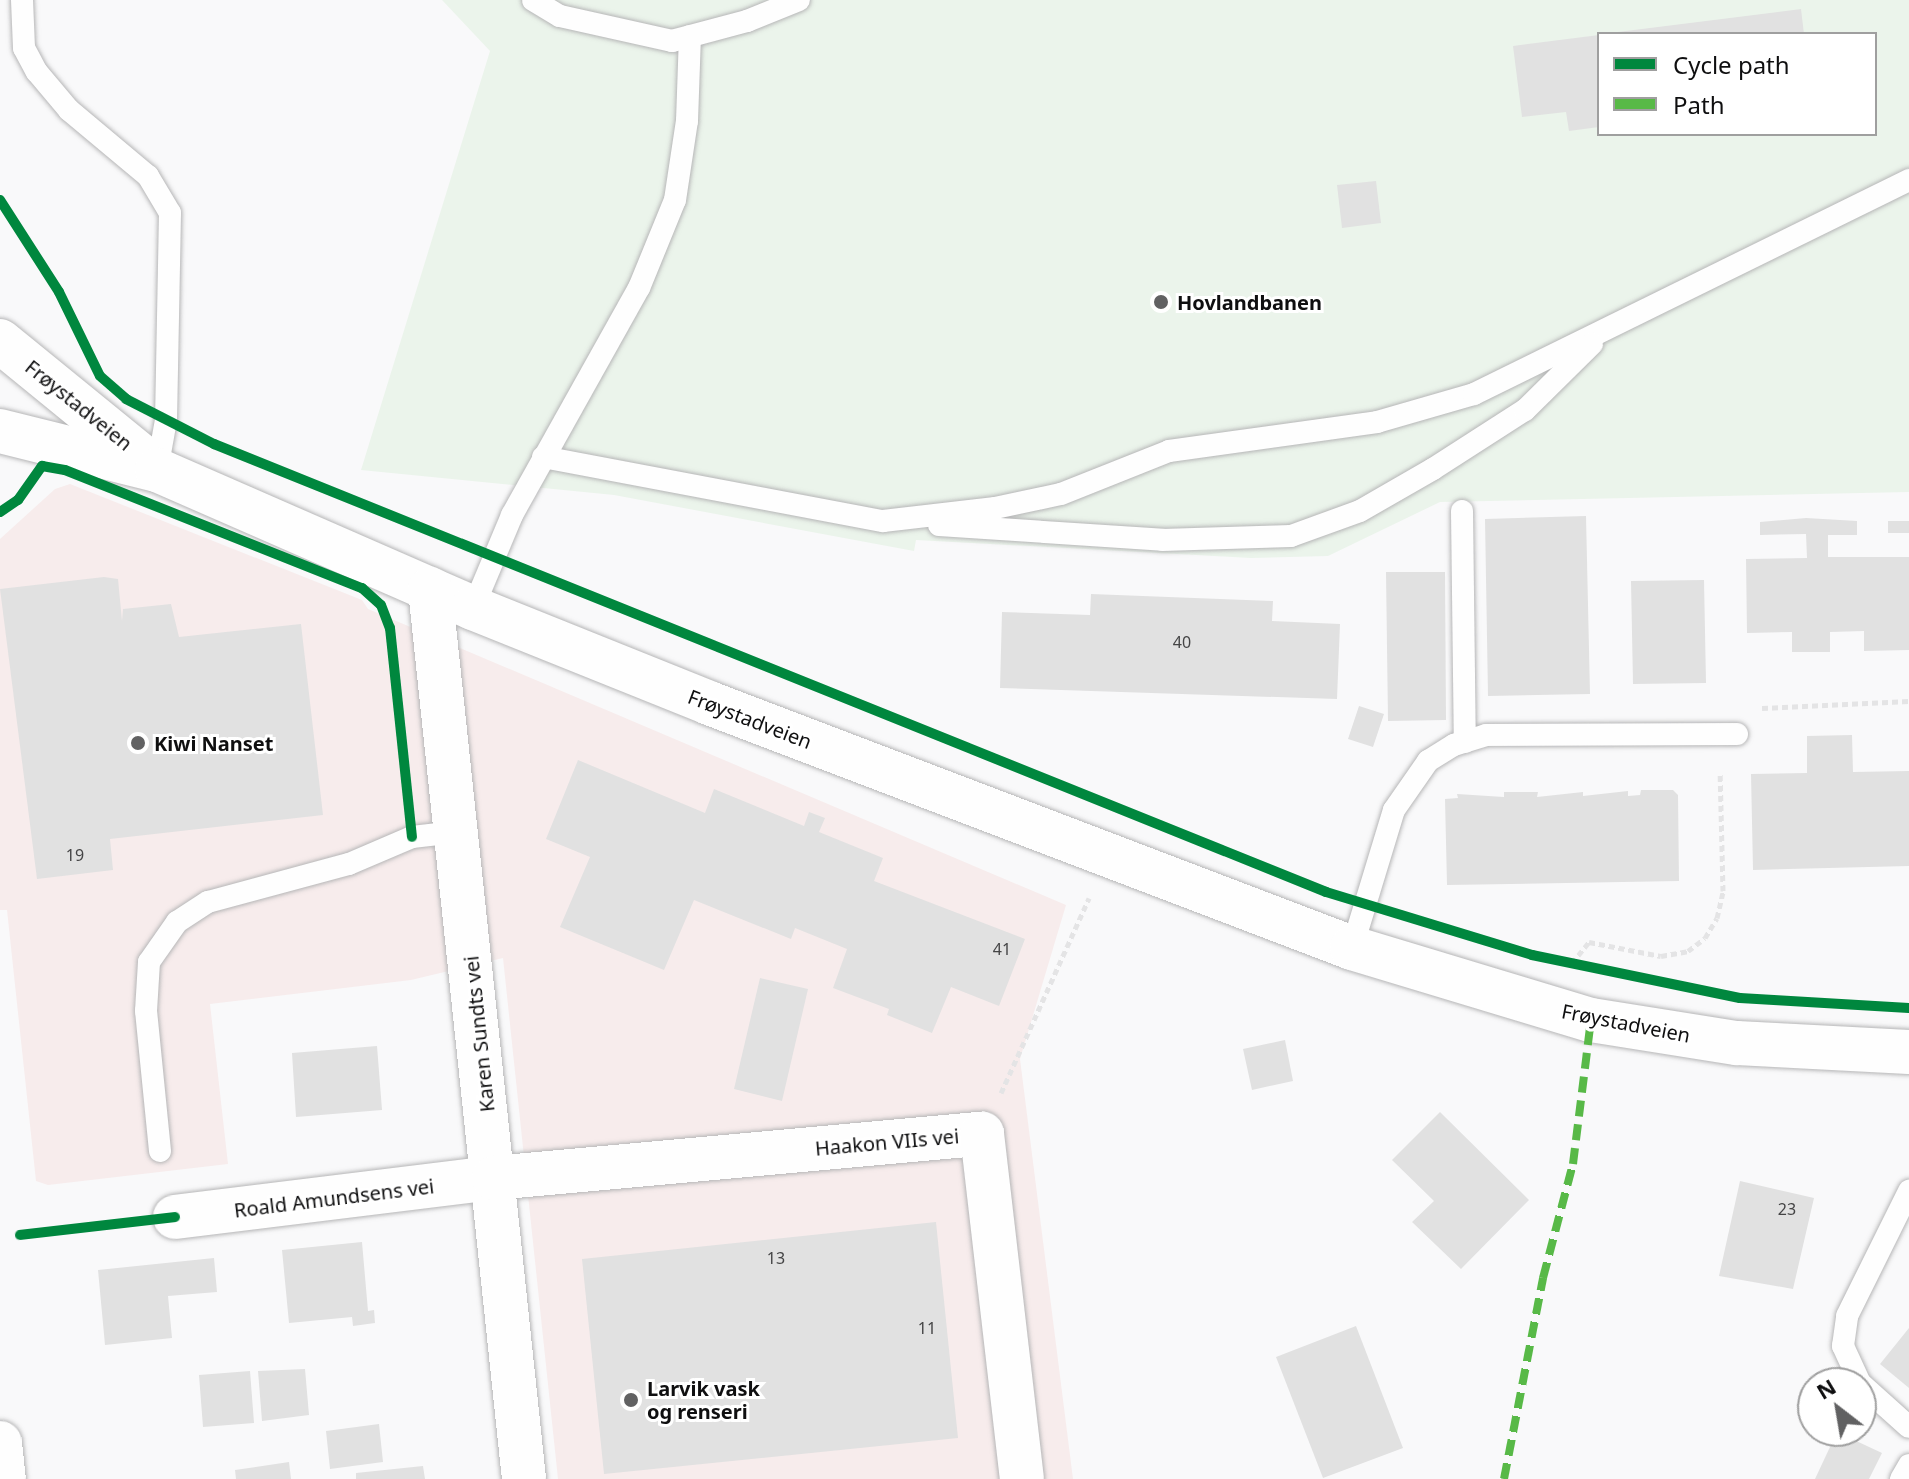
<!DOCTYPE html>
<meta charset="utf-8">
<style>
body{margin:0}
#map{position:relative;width:1909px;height:1479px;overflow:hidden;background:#f9f9fa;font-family:"Noto Sans",sans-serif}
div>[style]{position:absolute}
.commercial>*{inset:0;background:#f7ecec}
.green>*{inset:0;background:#ebf4eb}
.building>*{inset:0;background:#e1e1e1}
.path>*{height:5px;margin-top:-2.5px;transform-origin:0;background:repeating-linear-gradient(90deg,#e4e4e5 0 6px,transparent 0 10px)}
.roads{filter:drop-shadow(0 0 2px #b6b6b7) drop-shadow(0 0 2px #b6b6b7)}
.lane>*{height:22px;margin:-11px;padding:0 11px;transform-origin:11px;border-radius:11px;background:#fefefe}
.street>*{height:44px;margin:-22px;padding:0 22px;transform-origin:22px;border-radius:22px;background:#fefefe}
.secondary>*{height:44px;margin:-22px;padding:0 22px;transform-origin:22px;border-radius:22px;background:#fefefe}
.quiet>*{height:8px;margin-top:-4px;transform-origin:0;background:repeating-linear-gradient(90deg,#58b947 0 16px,transparent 0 24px)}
.cycleway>*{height:10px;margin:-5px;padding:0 5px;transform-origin:5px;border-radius:5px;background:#00873e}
.dots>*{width:22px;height:22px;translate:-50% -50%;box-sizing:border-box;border:4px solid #fff;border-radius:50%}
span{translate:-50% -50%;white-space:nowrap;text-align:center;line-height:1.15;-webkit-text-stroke:6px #fff;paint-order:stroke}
.number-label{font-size:16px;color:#444445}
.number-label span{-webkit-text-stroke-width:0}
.poi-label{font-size:20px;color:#0f0f10;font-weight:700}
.left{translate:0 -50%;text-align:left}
.street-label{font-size:20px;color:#0f0f10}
.legend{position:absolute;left:1597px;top:32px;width:280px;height:104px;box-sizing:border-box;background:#fff;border:2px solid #9f9f9f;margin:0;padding:10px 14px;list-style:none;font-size:24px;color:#0f0f10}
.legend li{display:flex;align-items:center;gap:16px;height:40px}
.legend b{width:40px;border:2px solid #9f9f9f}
.north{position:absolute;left:1797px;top:1367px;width:80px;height:80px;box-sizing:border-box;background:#fff;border:2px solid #9f9f9f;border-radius:50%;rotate:329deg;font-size:22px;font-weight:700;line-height:32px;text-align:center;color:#0f0f10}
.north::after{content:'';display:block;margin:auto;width:28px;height:36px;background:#616162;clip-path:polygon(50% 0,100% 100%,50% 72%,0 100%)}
</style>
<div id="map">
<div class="commercial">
<div style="clip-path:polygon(70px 484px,362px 600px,368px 609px,1066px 905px,1020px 1059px,1073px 1479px,558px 1479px,503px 958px,411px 980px,210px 1004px,228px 1164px,48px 1185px,36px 1181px,7px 910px,0 910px,0 539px,55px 489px)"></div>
</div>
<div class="green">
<div style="clip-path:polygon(evenodd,442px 0,1909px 0,1909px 492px,1440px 502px,1328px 556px,1251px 558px,916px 540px,914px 551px,614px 495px,361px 470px,490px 51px,442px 0,1599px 34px,1875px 34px,1875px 134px,1599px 134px,1599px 34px)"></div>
</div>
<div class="building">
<div style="clip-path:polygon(1801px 9px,1804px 34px,1618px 34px,1618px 32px)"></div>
<div style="clip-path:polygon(1599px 35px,1599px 127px,1569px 131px,1566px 112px,1522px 117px,1513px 46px)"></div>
<div style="clip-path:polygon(1376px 181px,1381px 223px,1342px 228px,1337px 185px)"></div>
<div style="clip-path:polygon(1586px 516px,1590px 694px,1488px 696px,1485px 519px)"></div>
<div style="clip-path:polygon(1806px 518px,1857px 521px,1857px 535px,1828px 535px,1828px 557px,1909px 557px,1909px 650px,1864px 651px,1864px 631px,1830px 632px,1830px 652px,1792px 652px,1792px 632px,1747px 633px,1746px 559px,1807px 558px,1806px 534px,1760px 535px,1760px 522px)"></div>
<div style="clip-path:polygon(1888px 521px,1909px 521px,1909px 533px,1888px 533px)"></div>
<div style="clip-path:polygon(1386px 572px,1445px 572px,1446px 720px,1388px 721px)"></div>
<div style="clip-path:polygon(104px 577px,118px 579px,122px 621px,123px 609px,171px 604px,179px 637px,301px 624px,323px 815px,110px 839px,113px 870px,37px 879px,0 589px)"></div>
<div style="clip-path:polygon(1704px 580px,1706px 683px,1633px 684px,1631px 581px)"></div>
<div style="clip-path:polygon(1091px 594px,1273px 601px,1272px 621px,1340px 624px,1337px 699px,1000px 688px,1002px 612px,1090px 615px)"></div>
<div style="clip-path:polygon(1359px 706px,1384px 714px,1373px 747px,1348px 739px)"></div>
<div style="clip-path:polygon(1852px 735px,1853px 772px,1909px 771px,1909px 866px,1753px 870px,1751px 774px,1807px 773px,1807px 736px)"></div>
<div style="clip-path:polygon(578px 760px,705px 813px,714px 789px,804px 826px,809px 812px,825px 818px,819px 832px,883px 858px,874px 881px,1025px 939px,999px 1006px,951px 987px,932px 1033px,887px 1015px,889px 1009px,833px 988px,847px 949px,795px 928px,791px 939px,694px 900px,664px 970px,560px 927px,590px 857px,546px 839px)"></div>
<div style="clip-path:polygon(1641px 790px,1673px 790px,1678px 795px,1679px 881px,1447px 885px,1445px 799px,1458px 798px,1457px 794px,1504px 797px,1504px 792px,1538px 792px,1537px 797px,1583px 792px,1583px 796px,1628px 791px,1628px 796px,1640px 795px)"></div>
<div style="clip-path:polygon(760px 978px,808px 989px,782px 1101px,734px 1089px)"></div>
<div style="clip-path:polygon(1285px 1040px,1293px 1081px,1252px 1090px,1243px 1049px)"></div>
<div style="clip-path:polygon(377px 1046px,382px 1110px,296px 1117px,292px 1053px)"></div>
<div style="clip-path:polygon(1440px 1112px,1529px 1200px,1461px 1269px,1412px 1222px,1434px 1201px,1392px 1160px)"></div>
<div style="clip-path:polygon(1740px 1181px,1814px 1198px,1793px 1289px,1719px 1276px)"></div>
<div style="clip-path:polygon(936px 1222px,958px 1438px,604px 1474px,582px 1259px)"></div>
<div style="clip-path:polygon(362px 1242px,368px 1311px,374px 1310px,375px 1323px,353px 1326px,352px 1317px,289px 1323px,282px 1250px)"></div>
<div style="clip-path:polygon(214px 1258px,217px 1292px,168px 1296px,172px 1338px,105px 1345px,98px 1270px)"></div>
<div style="clip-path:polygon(1356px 1326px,1403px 1448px,1323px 1478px,1276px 1357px)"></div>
<div style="clip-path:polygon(1909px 1328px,1909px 1388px,1880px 1364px)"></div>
<div style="clip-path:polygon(305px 1369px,309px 1415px,262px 1421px,258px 1371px)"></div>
<div style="clip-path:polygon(250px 1371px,254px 1423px,203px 1427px,199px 1375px)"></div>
<div style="clip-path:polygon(379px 1424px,383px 1462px,330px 1469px,326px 1431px)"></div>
<div style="clip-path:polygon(1837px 1432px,1882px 1453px,1869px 1479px,1815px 1479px)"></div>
<div style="clip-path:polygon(289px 1462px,291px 1479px,236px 1479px,235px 1470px)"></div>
<div style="clip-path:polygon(423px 1466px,425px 1479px,356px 1479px,356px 1473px)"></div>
</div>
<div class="path">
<div style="left:1762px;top:708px;width:147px;rotate:-2.7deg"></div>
<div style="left:1572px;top:963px;width:27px;rotate:-51deg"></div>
<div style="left:1589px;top:942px;width:73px;rotate:11deg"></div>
<div style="left:1661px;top:956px;width:27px;rotate:-10deg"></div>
<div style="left:1688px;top:951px;width:21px;rotate:-37deg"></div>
<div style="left:1705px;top:938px;width:23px;rotate:-59deg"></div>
<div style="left:1717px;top:918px;width:28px;rotate:-77deg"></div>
<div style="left:1723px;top:891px;width:119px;rotate:-91.4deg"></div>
<div style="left:1001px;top:1093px;width:214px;rotate:-65.7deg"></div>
</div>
<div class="roads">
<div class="lane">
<div style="left:22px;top:0;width:48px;rotate:87.6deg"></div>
<div style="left:24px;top:48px;width:27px;rotate:62deg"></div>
<div style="left:37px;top:72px;width:50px;rotate:49.9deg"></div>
<div style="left:69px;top:110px;width:103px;rotate:39.9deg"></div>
<div style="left:148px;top:176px;width:43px;rotate:59.3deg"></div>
<div style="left:170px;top:213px;width:207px;rotate:91.1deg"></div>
<div style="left:166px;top:420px;width:51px;rotate:100.2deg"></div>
<div style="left:533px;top:0;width:31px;rotate:31deg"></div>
<div style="left:560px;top:16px;width:115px;rotate:12.6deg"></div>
<div style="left:672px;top:41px;width:78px;rotate:-14.9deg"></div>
<div style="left:747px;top:21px;width:56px;rotate:-22deg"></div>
<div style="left:543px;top:457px;width:346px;rotate:10.7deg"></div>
<div style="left:883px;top:521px;width:113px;rotate:-6.6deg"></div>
<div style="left:995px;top:508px;width:67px;rotate:-12deg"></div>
<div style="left:1061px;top:494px;width:116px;rotate:-21.7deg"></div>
<div style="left:1169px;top:451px;width:210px;rotate:-7.9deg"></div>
<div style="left:1377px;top:422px;width:101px;rotate:-16.1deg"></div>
<div style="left:1474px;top:394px;width:485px;rotate:-26.2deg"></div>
<div style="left:1462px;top:511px;width:231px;rotate:89.3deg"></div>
<div style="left:939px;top:525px;width:224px;rotate:3.8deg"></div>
<div style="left:1162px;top:540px;width:129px;rotate:-1.8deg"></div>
<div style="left:1291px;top:536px;width:73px;rotate:-19.9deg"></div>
<div style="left:1360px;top:511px;width:84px;rotate:-29.9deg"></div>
<div style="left:1433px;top:469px;width:109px;rotate:-32.7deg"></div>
<div style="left:1525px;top:410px;width:94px;rotate:-44.6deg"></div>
<div style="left:473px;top:608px;width:101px;rotate:-67.2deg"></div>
<div style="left:512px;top:515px;width:260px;rotate:-60.8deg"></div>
<div style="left:639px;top:288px;width:95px;rotate:-67.8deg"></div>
<div style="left:675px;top:200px;width:80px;rotate:-81.4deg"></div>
<div style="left:687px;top:121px;width:85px;rotate:-88deg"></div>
<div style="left:1352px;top:948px;width:144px;rotate:-73.1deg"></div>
<div style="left:1394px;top:810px;width:60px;rotate:-55.2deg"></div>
<div style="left:1428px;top:761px;width:31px;rotate:-32deg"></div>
<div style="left:1454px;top:745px;width:34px;rotate:-17deg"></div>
<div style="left:1486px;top:735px;width:251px;rotate:-0.2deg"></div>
<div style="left:160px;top:1151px;width:141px;rotate:-95.7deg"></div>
<div style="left:146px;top:1011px;width:49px;rotate:-86.5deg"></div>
<div style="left:149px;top:962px;width:49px;rotate:-55deg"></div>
<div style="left:177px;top:922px;width:37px;rotate:-33deg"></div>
<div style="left:208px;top:902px;width:146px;rotate:-15.1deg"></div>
<div style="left:349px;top:864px;width:69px;rotate:-23.2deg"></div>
<div style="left:412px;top:837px;width:44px;rotate:-6.5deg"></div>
<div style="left:1860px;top:1383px;width:41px;rotate:-114.7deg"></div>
<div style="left:1843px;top:1346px;width:30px;rotate:-82deg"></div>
<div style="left:1847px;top:1316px;width:140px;rotate:-63.6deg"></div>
<div style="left:1861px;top:1384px;width:64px;rotate:41.9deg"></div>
<div style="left:1901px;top:1479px;width:16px;rotate:-60deg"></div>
</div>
<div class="street">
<div style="left:0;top:341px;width:196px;rotate:39.2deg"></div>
<div style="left:0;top:431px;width:162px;rotate:14deg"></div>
<div style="left:157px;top:470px;width:345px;rotate:23.6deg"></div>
<div style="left:473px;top:608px;width:254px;rotate:21.9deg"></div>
<div style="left:709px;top:703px;width:688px;rotate:20.86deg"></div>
<div style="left:1352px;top:948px;width:250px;rotate:16.8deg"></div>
<div style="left:1591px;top:1020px;width:148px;rotate:9deg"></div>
<div style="left:1737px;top:1043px;width:172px;rotate:3deg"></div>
<div style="left:430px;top:589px;width:895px;rotate:83.97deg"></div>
<div style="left:175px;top:1217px;width:321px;rotate:-7deg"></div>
<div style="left:494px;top:1178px;width:490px;rotate:-5.2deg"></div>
<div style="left:982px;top:1134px;width:347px;rotate:83.4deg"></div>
</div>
<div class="secondary">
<div style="left:0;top:1443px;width:36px;rotate:84deg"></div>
</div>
</div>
<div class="quiet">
<div style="left:1504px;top:1479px;width:205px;rotate:-79deg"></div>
<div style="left:1543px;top:1278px;width:118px;rotate:-75.3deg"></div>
<div style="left:1573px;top:1164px;width:145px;rotate:-82.9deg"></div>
</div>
<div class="cycleway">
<div style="left:0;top:200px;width:109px;rotate:57.3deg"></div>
<div style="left:59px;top:292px;width:93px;rotate:64deg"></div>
<div style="left:100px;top:376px;width:35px;rotate:41deg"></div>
<div style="left:126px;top:399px;width:99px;rotate:27.1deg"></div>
<div style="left:214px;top:444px;width:1199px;rotate:21.94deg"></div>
<div style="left:1326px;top:892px;width:215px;rotate:17deg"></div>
<div style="left:1532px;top:955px;width:212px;rotate:11.7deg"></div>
<div style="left:1740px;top:998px;width:169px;rotate:3.4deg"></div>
<div style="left:0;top:512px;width:22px;rotate:-34deg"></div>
<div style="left:18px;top:500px;width:42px;rotate:-54.8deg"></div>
<div style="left:42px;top:466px;width:23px;rotate:10deg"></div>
<div style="left:65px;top:470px;width:320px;rotate:21.7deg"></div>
<div style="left:362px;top:588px;width:25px;rotate:42deg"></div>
<div style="left:381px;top:605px;width:25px;rotate:69deg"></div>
<div style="left:390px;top:628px;width:210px;rotate:84deg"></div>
<div style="left:20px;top:1235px;width:156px;rotate:-6.6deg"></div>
</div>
<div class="dots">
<div style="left:1161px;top:302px;background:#616162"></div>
<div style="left:138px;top:743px;background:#616162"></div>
<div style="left:631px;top:1400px;background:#616162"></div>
</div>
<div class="number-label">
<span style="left:1182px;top:642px">40</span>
<span style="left:75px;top:855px">19</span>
<span style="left:1002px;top:949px">41</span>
<span style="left:1787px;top:1209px">23</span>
<span style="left:776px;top:1258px">13</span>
<span style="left:927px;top:1328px">11</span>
</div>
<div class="poi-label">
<span class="left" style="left:1177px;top:302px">Hovlandbanen</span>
<span class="left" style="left:154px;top:743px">Kiwi Nanset</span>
<span class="left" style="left:647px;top:1400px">Larvik vask<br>og renseri</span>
</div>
<div class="street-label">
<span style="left:79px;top:405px;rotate:39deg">Frøystadveien</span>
<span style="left:750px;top:719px;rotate:21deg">Frøystadveien</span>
<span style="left:1626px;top:1023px;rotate:11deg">Frøystadveien</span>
<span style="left:479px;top:1034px;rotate:-96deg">Karen Sundts vei</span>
<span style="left:887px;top:1142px;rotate:-5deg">Haakon VIIs vei</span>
<span style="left:334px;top:1198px;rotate:-7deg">Roald Amundsens vei</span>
</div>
<ul class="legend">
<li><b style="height:10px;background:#00873e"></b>Cycle path</li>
<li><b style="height:10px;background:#58b947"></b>Path</li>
</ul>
<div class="north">N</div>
</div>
